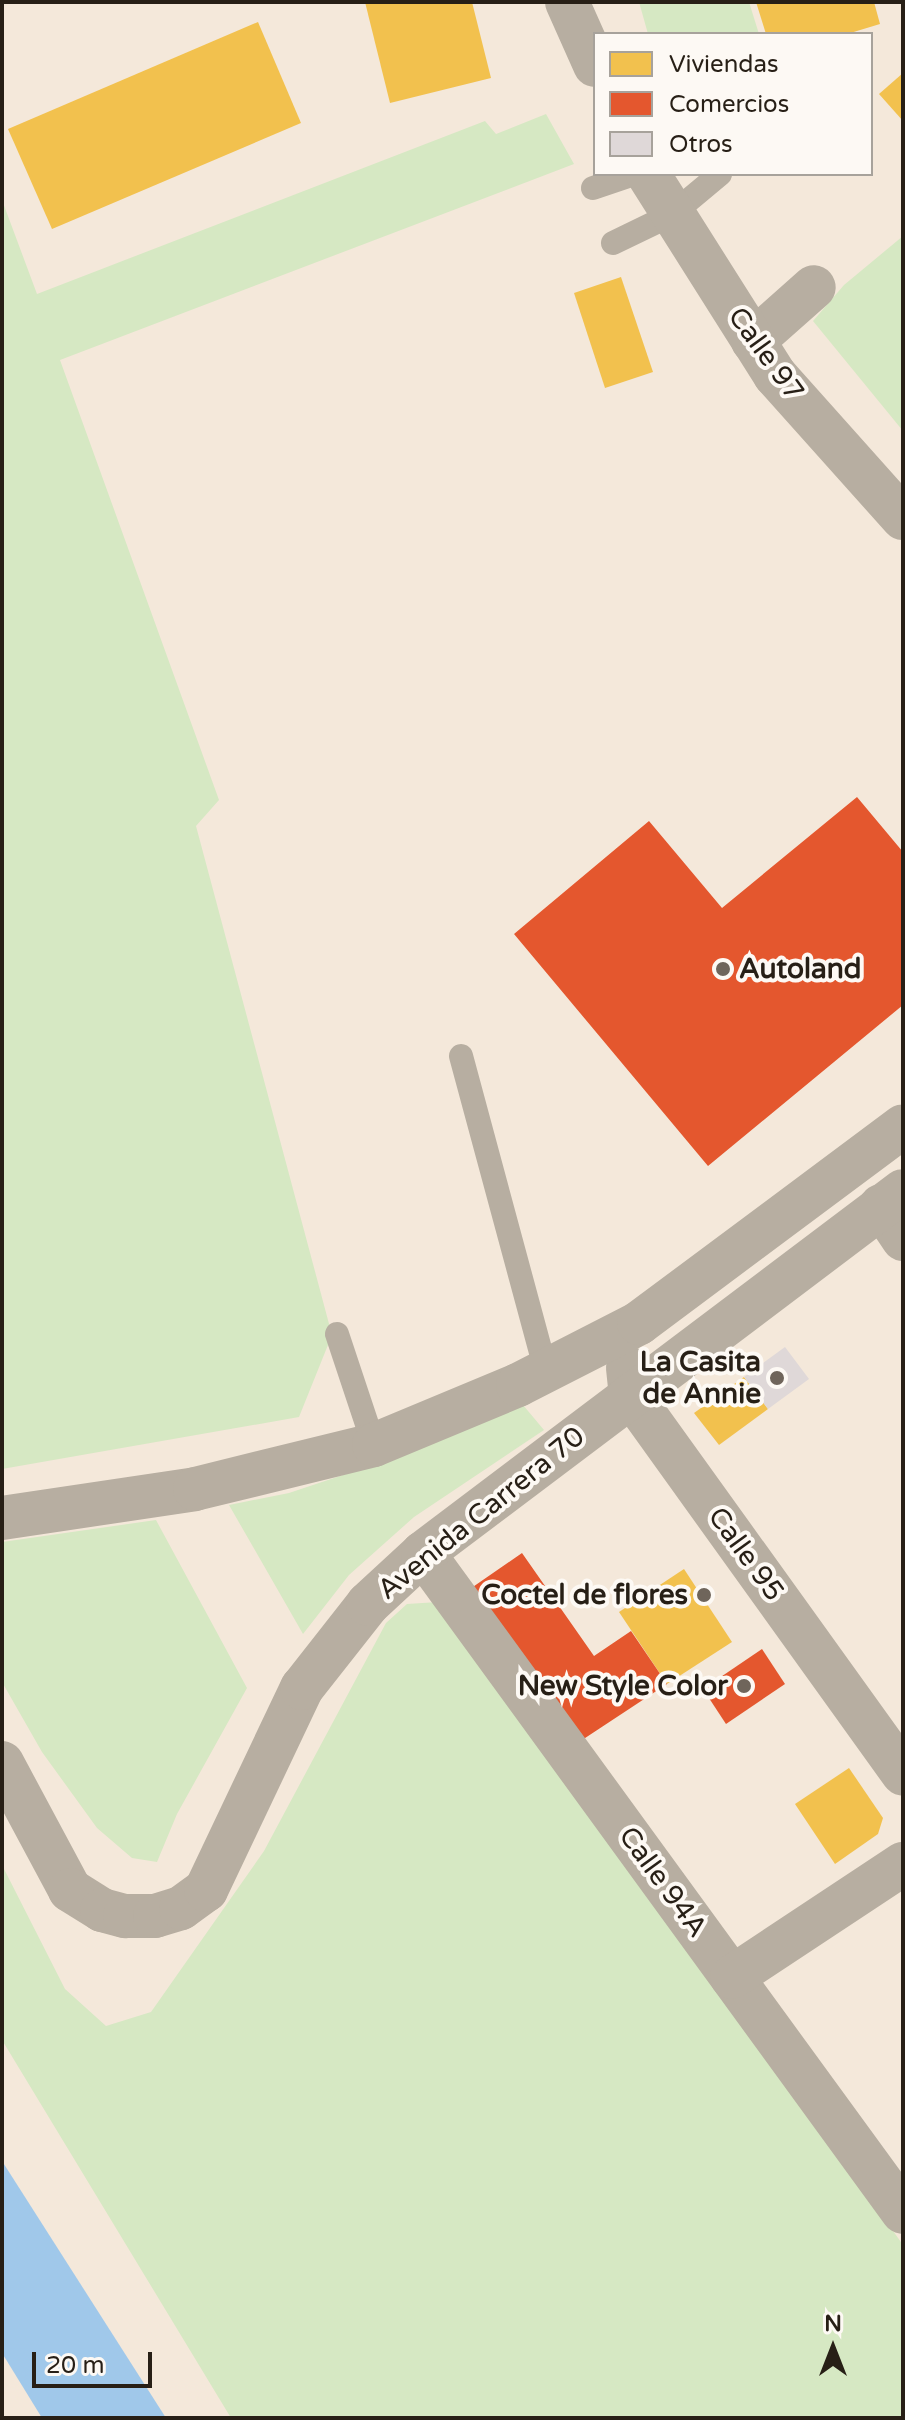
<!DOCTYPE html>
<style>
body{margin:0}
#map{position:relative;width:905px;height:2420px;overflow:hidden;background:#f4e8da;font-family:"Varela Round",sans-serif}
div>[style]{position:absolute}
.green>*{inset:0;background:#d6e8c3}
.water>*{inset:0;background:#a0c8ea}
.homes>*{inset:0;background:#f2c14e}
.shops>*{inset:0;background:#e4572e}
.building>*{inset:0;background:#dfd8d8}
.service>*{height:24px;margin:-12px;padding:0 12px;transform-origin:12px;border-radius:12px;background:#b7aea1}
.minor>*{height:44px;margin:-22px;padding:0 22px;transform-origin:22px;border-radius:22px;background:#b7aea1}
.tertiary>*{height:44px;margin:-22px;padding:0 22px;transform-origin:22px;border-radius:22px;background:#b7aea1}
.dots>*{width:22px;height:22px;translate:-50% -50%;box-sizing:border-box;border:4px solid #fdf9f4;border-radius:50%}
span{translate:-50% -50%;white-space:nowrap;text-align:center;line-height:1.15;-webkit-text-stroke:8px #fdf9f4;paint-order:stroke}
.street-label{font-size:28px;color:#271f16}
.poi-label{font-size:28px;color:#271f16;font-weight:700}
.left{translate:0 -50%;text-align:left}
.right{translate:-100% -50%;text-align:right}
.frame{position:absolute;inset:0;border:4px solid #271f16;pointer-events:none}
.legend{position:absolute;left:593px;top:32px;width:280px;height:144px;box-sizing:border-box;background:#fdf9f4;border:2px solid #a7a29b;margin:0;padding:10px 14px;list-style:none;font-size:24px;color:#271f16}
.legend li{display:flex;align-items:center;gap:16px;height:40px}
.legend b{width:40px;border:2px solid #a7a29b}
.north{position:absolute;left:793px;top:2308px;width:80px;height:80px;-webkit-text-stroke:6px #fdf9f4;paint-order:stroke;rotate:0deg;font-size:22px;font-weight:700;line-height:32px;text-align:center;color:#271f16}
.north::after{content:'';display:block;margin:auto;width:28px;height:36px;background:#271f16;clip-path:polygon(50% 0,100% 100%,50% 72%,0 100%)}
.scale{position:absolute;left:32px;top:2352px;width:120px;height:36px;box-sizing:border-box;border:4px solid #271f16;border-top:0;padding-left:10px;font-size:24px;line-height:28px;white-space:nowrap;color:#271f16;-webkit-text-stroke:6px #fdf9f4;paint-order:stroke}
</style>
<div id="map">
<div class="green">
<div style="clip-path:polygon(639px 2px,749px 2px,759px 34px,648px 34px)"></div>
<div style="clip-path:polygon(546px 114px,574px 164px,60px 360px,219px 800px,196px 826px,332px 1335px,299px 1417px,2px 1469px,2px 200px,37px 294px,485px 121px,496px 134px)"></div>
<div style="clip-path:polygon(903px 236px,903px 431px,813px 321px,844px 285px)"></div>
<div style="clip-path:polygon(523px 1405px,544px 1430px,414px 1517px,349px 1575px,303px 1634px,229px 1505px,289px 1493px,400px 1456px)"></div>
<div style="clip-path:polygon(156px 1520px,247px 1688px,177px 1814px,157px 1862px,132px 1858px,97px 1828px,42px 1752px,2px 1682px,2px 1542px)"></div>
<div style="clip-path:polygon(438px 1602px,460px 1619px,903px 2245px,903px 2418px,231px 2418px,2px 2040px,2px 1865px,65px 1989px,106px 2026px,151px 2012px,264px 1851px,386px 1623px,407px 1604px)"></div>
</div>
<div class="water">
<div style="clip-path:polygon(2px 2161px,166px 2418px,42px 2418px,2px 2353px)"></div>
</div>
<div class="homes">
<div style="clip-path:polygon(365px 2px,472px 2px,491px 78px,390px 103px)"></div>
<div style="clip-path:polygon(756px 2px,874px 2px,880px 24px,847px 34px,766px 34px)"></div>
<div style="clip-path:polygon(258px 22px,301px 123px,52px 229px,8px 129px)"></div>
<div style="clip-path:polygon(903px 73px,903px 121px,879px 94px)"></div>
<div style="clip-path:polygon(621px 277px,653px 372px,605px 388px,574px 293px)"></div>
<div style="clip-path:polygon(744px 1377px,768px 1409px,719px 1445px,694px 1413px)"></div>
<div style="clip-path:polygon(684px 1569px,732px 1642px,667px 1684px,619px 1612px)"></div>
<div style="clip-path:polygon(849px 1768px,883px 1818px,878px 1834px,835px 1864px,795px 1804px)"></div>
</div>
<div class="shops">
<div style="clip-path:polygon(857px 797px,903px 852px,903px 1005px,708px 1166px,514px 934px,649px 821px,722px 908px)"></div>
<div style="clip-path:polygon(522px 1553px,594px 1656px,631px 1631px,667px 1684px,576px 1744px,467px 1591px)"></div>
<div style="clip-path:polygon(762px 1649px,785px 1684px,726px 1724px,703px 1689px)"></div>
</div>
<div class="building">
<div style="clip-path:polygon(785px 1347px,809px 1379px,768px 1409px,744px 1377px)"></div>
</div>
<div class="service">
<div style="left:593px;top:188px;width:43px;rotate:-18.9deg"></div>
<div style="left:613px;top:243px;width:64px;rotate:-25.8deg"></div>
<div style="left:671px;top:215px;width:64px;rotate:-39.9deg"></div>
<div style="left:461px;top:1056px;width:325px;rotate:74.9deg"></div>
<div style="left:337px;top:1334px;width:117px;rotate:71.6deg"></div>
</div>
<div class="minor">
<div style="left:753px;top:341px;width:81px;rotate:-41.5deg"></div>
<div style="left:881px;top:1206px;width:40px;rotate:56deg"></div>
<div style="left:423px;top:1553px;width:815px;rotate:53.93deg"></div>
<div style="left:732px;top:1977px;width:205px;rotate:-33.5deg"></div>
</div>
<div class="tertiary">
<div style="left:567px;top:2px;width:69px;rotate:66deg"></div>
<div style="left:648px;top:174px;width:238px;rotate:57.7deg"></div>
<div style="left:775px;top:375px;width:192px;rotate:48.2deg"></div>
<div style="left:628px;top:1368px;width:27px;rotate:84deg"></div>
<div style="left:631px;top:1395px;width:466px;rotate:54.3deg"></div>
<div style="left:2px;top:1518px;width:195px;rotate:-8.5deg"></div>
<div style="left:195px;top:1489px;width:184px;rotate:-13.8deg"></div>
<div style="left:374px;top:1445px;width:156px;rotate:-22.6deg"></div>
<div style="left:518px;top:1385px;width:136px;rotate:-27.1deg"></div>
<div style="left:639px;top:1323px;width:329px;rotate:-36.7deg"></div>
<div style="left:2px;top:1763px;width:144px;rotate:61.8deg"></div>
<div style="left:70px;top:1890px;width:38px;rotate:32deg"></div>
<div style="left:102px;top:1910px;width:24px;rotate:15deg"></div>
<div style="left:125px;top:1916px;width:30px"></div>
<div style="left:155px;top:1916px;width:27px;rotate:-17deg"></div>
<div style="left:181px;top:1908px;width:31px;rotate:-36deg"></div>
<div style="left:206px;top:1890px;width:224px;rotate:-64.6deg"></div>
<div style="left:302px;top:1688px;width:107px;rotate:-51.8deg"></div>
<div style="left:368px;top:1604px;width:75px;rotate:-42.8deg"></div>
<div style="left:423px;top:1553px;width:601px;rotate:-37.02deg"></div>
</div>
<div class="dots">
<div style="left:723px;top:969px;background:#6f655b"></div>
<div style="left:777px;top:1378px;background:#6f655b"></div>
<div style="left:704px;top:1595px;background:#6f655b"></div>
<div style="left:744px;top:1686px;background:#6f655b"></div>
</div>
<div class="street-label">
<span style="left:766px;top:354px;rotate:54deg">Calle 97</span>
<span style="left:481px;top:1513px;rotate:-39deg">Avenida Carrera 70</span>
<span style="left:746px;top:1554px;rotate:54deg">Calle 95</span>
<span style="left:663px;top:1882px;rotate:54deg">Calle 94A</span>
</div>
<div class="poi-label">
<span class="left" style="left:739px;top:969px">Autoland</span>
<span class="right" style="left:761px;top:1378px">La Casita<br>de Annie</span>
<span class="right" style="left:688px;top:1595px">Coctel de flores</span>
<span class="right" style="left:728px;top:1686px">New Style Color</span>
</div>
<div class="frame"></div>
<ul class="legend">
<li><b style="height:22px;background:#f2c14e"></b>Viviendas</li>
<li><b style="height:22px;background:#e4572e"></b>Comercios</li>
<li><b style="height:22px;background:#dfd8d8"></b>Otros</li>
</ul>
<div class="north">N</div>
<div class="scale">20 m</div>
</div>
